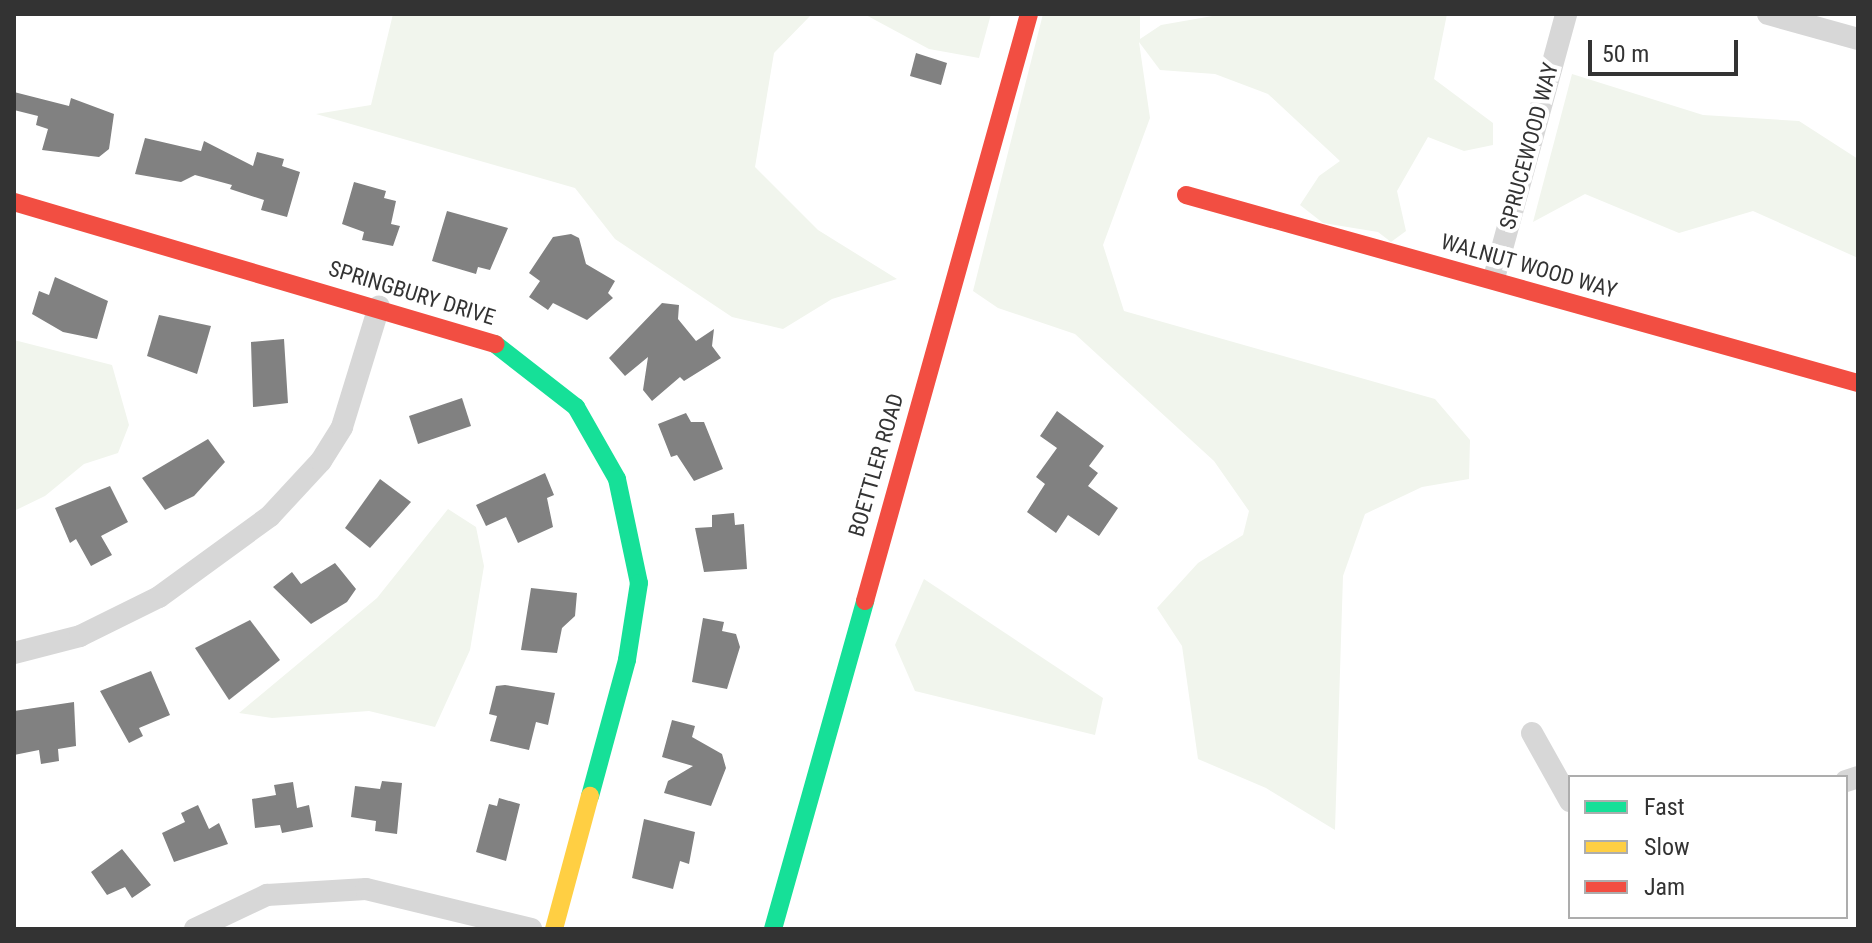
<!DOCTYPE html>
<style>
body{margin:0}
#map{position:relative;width:1872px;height:943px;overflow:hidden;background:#fff;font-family:"Roboto Condensed",sans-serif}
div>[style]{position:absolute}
.green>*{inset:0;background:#f1f5ed}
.building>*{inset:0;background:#818181}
.street>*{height:22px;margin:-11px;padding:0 11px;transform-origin:11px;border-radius:11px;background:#d7d7d7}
.fast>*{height:18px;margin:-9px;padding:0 9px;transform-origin:9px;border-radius:9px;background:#16e098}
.slow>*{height:18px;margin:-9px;padding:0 9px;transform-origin:9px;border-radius:9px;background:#ffcf43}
.jam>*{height:18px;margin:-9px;padding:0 9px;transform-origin:9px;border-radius:9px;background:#f24e42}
span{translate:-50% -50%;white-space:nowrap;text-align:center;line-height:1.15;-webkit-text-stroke:8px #fff;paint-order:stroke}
.street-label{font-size:22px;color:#333}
.frame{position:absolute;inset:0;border:16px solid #333;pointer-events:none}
.legend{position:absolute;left:1568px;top:775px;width:280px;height:144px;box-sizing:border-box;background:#fff;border:2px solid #adadad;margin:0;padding:10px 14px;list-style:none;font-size:24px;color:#333}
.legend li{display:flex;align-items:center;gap:16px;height:40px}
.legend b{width:40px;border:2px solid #adadad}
.scale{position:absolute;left:1588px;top:40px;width:150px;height:36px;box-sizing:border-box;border:4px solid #333;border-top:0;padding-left:10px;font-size:24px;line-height:28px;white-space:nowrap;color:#333;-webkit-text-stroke:6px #fff;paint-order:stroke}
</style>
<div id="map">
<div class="green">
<div style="clip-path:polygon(393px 14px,812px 14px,774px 53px,755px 167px,818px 230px,897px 279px,832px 299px,783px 329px,732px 317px,615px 239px,575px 188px,316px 114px,371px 105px)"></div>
<div style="clip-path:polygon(864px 14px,991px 14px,979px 58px,929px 49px)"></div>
<div style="clip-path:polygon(1043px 14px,1134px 14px,1140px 16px,1140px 39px,1161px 25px,1224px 14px,1447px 14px,1434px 79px,1493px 123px,1493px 145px,1464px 151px,1428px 137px,1397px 191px,1406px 231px,1391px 242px,1378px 232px,1323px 223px,1300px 205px,1319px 176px,1340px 161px,1268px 94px,1215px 74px,1160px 70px,1139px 42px,1150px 118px,1103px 245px,1124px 311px,1435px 399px,1470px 440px,1469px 479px,1422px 487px,1365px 514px,1343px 576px,1335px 830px,1266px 788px,1198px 759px,1182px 646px,1157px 608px,1198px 563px,1243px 535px,1249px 511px,1214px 461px,1075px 334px,998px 308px,973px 291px)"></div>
<div style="clip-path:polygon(1572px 74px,1703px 115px,1799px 121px,1858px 159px,1858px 258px,1753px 211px,1679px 233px,1585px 194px,1533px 222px)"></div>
<div style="clip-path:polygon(14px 340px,112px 365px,129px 425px,118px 453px,84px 464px,45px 496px,14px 511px)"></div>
<div style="clip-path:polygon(448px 509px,476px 527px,484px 566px,470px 650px,435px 727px,369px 711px,272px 718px,239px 713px,377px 598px)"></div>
<div style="clip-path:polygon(924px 579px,1103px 698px,1095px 735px,915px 691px,895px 645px)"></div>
</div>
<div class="building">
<div style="clip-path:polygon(916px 53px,947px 63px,941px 85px,910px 76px)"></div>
<div style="clip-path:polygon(14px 92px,69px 106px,71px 98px,114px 114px,109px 149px,99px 157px,42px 150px,48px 129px,36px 125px,38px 116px,14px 110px)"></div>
<div style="clip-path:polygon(145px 138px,201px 151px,204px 141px,253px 166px,257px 152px,284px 159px,282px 166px,300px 172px,287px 217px,261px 210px,264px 200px,230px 189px,232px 185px,195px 175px,181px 182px,135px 174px)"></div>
<div style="clip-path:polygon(354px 182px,386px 191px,384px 198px,396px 201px,391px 224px,400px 226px,393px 246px,362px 240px,364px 232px,342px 224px)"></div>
<div style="clip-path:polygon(447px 211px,508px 228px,490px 270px,478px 267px,476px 274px,432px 261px)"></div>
<div style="clip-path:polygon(571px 234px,579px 238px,586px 264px,615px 281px,608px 293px,613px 298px,587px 320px,553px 303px,548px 310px,529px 297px,540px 281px,529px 273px,553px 237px)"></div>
<div style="clip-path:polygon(55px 277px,108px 301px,97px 339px,63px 332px,32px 314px,39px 291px,49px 295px)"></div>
<div style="clip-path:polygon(662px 303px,679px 305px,678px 319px,696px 341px,714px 329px,712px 346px,721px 358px,684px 381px,680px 377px,652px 401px,643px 390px,648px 357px,625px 376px,609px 358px)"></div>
<div style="clip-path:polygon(159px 315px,211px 326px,197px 374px,147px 356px)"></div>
<div style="clip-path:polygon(284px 339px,288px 403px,253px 407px,251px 342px)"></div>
<div style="clip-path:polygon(462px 398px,471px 426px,418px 444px,409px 416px)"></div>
<div style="clip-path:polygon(1057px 411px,1104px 446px,1089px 466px,1098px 473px,1088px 486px,1118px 508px,1099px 536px,1068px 515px,1056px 533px,1027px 512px,1045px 484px,1036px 477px,1057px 448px,1040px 436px)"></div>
<div style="clip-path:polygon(686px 413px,691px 422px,704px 422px,723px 469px,694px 481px,677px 455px,671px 457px,658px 424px)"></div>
<div style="clip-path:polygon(208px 439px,225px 462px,194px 496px,165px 510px,142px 478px)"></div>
<div style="clip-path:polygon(545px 473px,554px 495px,547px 498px,553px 527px,518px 543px,506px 517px,486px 526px,476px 505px)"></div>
<div style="clip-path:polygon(380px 479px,411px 502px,370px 548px,345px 528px)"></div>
<div style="clip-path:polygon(110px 486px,128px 522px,101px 536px,112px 555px,91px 566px,76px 539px,70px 543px,55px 508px)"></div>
<div style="clip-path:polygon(734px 513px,735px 525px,744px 524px,747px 569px,704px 572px,695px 528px,712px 527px,712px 515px)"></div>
<div style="clip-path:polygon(335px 563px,356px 589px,347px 602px,311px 624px,273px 587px,292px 572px,301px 584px)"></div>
<div style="clip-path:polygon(531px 588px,577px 593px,575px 616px,562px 628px,557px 653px,521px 650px)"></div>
<div style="clip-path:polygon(703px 618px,724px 622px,722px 631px,736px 634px,740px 647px,727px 689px,692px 682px)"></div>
<div style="clip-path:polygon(250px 620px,280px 660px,229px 700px,195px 648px)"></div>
<div style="clip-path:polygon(151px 671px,170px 715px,139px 728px,143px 736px,129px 743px,100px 691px)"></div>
<div style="clip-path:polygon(505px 685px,555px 693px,548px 725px,536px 722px,529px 750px,490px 741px,497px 716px,489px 714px,496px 686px)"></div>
<div style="clip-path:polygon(74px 702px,76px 746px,58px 749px,59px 761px,41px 764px,39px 750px,14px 755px,14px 711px)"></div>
<div style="clip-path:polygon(672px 720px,695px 726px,692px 737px,722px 754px,726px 768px,711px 806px,664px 793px,668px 781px,693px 766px,662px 757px)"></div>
<div style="clip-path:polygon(382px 781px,402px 783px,397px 834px,375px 831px,376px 821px,351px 817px,355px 786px,380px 789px)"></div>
<div style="clip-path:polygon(293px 782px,297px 808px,309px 805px,313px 827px,282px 833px,280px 825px,255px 828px,252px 799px,276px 795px,274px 785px)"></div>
<div style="clip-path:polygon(499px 798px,520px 804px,506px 861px,476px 852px,489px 804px,497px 806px)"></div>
<div style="clip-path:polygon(198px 805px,209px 829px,219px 823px,228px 844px,174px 862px,162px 833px,185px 822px,181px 813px)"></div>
<div style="clip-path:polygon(644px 819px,695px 832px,689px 864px,680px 861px,673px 889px,632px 878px)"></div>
<div style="clip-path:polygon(122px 849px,151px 885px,132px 898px,125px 887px,107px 895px,91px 872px)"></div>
</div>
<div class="street">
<div style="left:1768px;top:14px;width:93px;rotate:15.5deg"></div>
<div style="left:1494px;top:278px;width:274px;rotate:-74.7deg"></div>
<div style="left:14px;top:653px;width:68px;rotate:-14.4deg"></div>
<div style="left:80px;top:636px;width:88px;rotate:-26.3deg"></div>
<div style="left:159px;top:597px;width:137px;rotate:-36.1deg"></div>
<div style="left:270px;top:516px;width:75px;rotate:-47.2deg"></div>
<div style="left:321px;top:461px;width:40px;rotate:-58deg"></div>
<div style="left:342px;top:427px;width:126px;rotate:-72.9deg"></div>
<div style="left:1532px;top:733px;width:78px;rotate:60.8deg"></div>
<div style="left:1846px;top:781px;width:13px;rotate:-18deg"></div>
<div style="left:195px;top:929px;width:80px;rotate:-25.3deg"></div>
<div style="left:267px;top:895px;width:99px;rotate:-3.5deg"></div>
<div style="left:366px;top:889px;width:170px;rotate:13.6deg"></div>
</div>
<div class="fast">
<div style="left:495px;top:344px;width:103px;rotate:37.9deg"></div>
<div style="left:576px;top:407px;width:83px;rotate:60.3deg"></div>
<div style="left:617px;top:479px;width:106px;rotate:78.1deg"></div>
<div style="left:639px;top:583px;width:78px;rotate:98.9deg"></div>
<div style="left:627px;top:660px;width:141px;rotate:105.2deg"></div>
<div style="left:773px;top:929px;width:341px;rotate:-74.3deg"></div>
</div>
<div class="slow">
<div style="left:554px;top:929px;width:138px;rotate:-74.9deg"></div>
</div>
<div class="jam">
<div style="left:1186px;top:195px;width:698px;rotate:15.63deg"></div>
<div style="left:14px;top:202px;width:502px;rotate:16.45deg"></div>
<div style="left:865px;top:601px;width:609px;rotate:-74.39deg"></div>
</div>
<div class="street-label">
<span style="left:1529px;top:146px;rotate:-75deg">SPRUCEWOOD WAY</span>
<span style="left:1529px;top:266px;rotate:16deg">WALNUT WOOD WAY</span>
<span style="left:412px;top:293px;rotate:17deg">SPRINGBURY DRIVE</span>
<span style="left:876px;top:465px;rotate:-74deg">BOETTLER ROAD</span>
</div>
<div class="frame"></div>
<ul class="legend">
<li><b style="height:10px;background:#16e098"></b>Fast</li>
<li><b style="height:10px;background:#ffcf43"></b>Slow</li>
<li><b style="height:10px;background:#f24e42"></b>Jam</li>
</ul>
<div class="scale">50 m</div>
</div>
